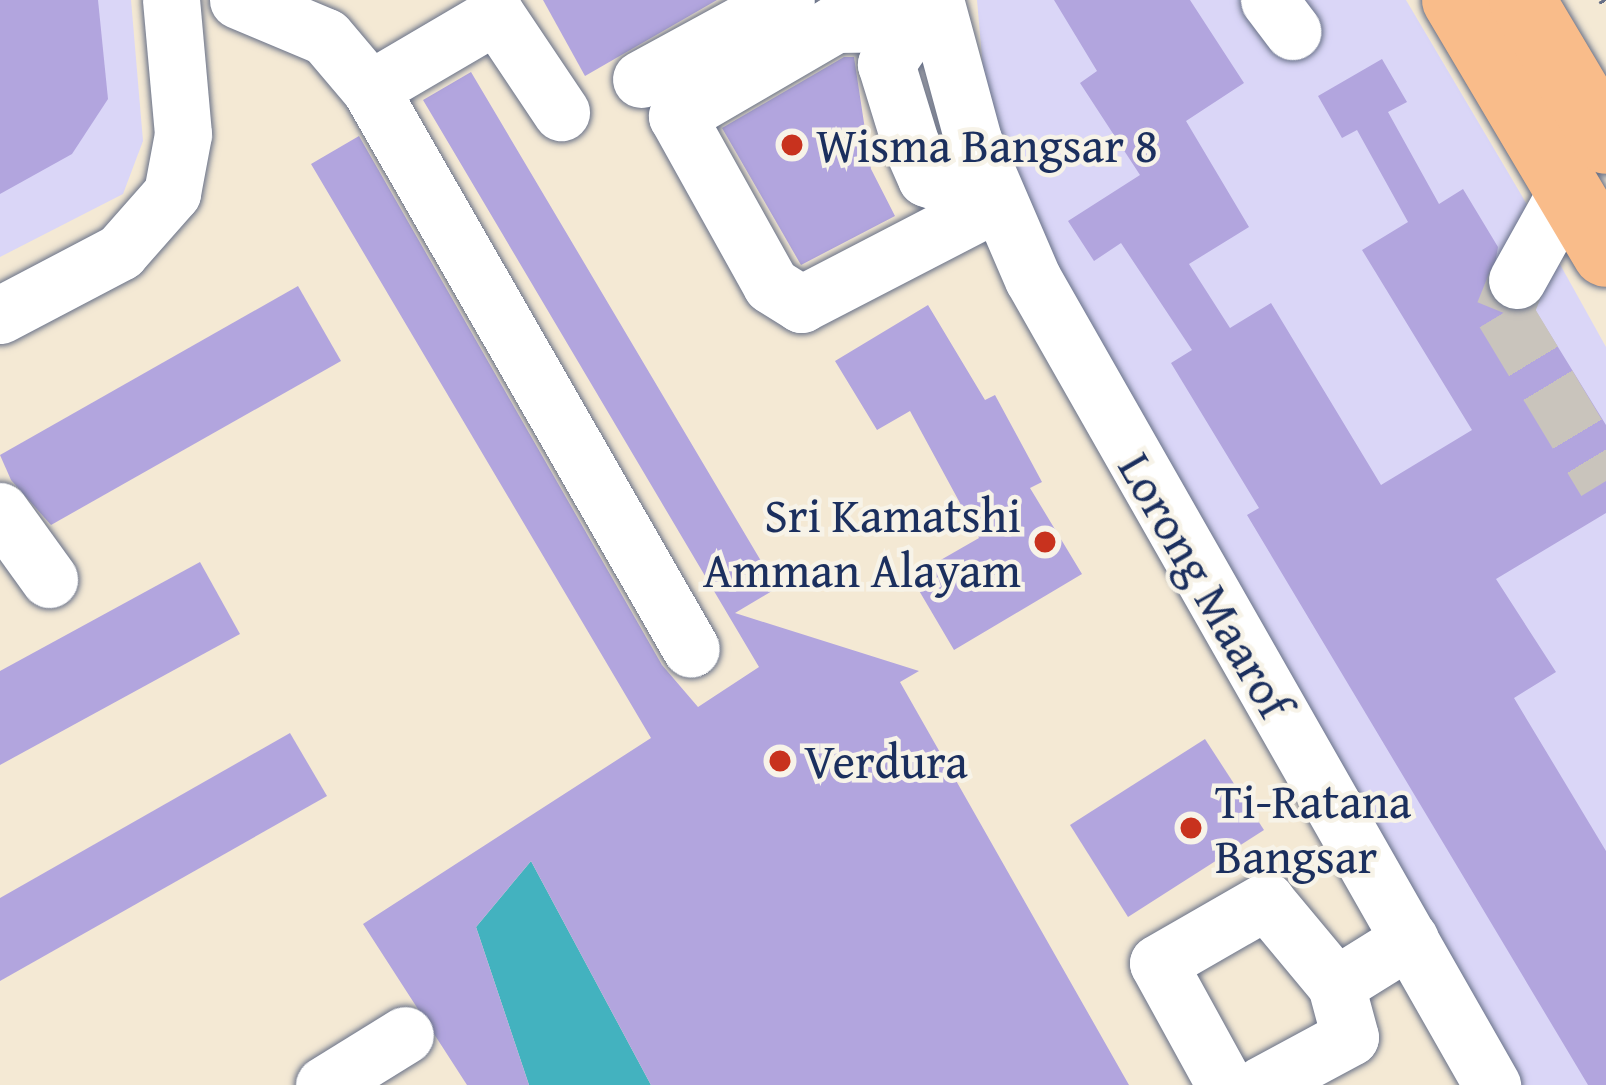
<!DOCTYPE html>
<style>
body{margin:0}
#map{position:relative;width:1606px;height:1085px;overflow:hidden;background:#f4e9d4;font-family:"Gentium Book Plus",serif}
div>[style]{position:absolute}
.built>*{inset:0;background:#dad6f7}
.water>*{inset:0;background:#43b2bf}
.building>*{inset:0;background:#b2a5de}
.minor-tunnel>*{height:57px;margin-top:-28.5px;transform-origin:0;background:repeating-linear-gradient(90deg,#c9c4bc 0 57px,transparent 0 85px)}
.path>*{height:8px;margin-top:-4px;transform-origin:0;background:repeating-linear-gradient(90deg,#677087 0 3px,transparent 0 12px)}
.roads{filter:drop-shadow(0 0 3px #677087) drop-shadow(0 0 3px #677087)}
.minor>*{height:57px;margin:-28.5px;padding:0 28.5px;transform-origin:28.5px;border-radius:28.5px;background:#fff}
.major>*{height:66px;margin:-33px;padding:0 33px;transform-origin:33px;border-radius:33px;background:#f9bc8a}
.dots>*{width:33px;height:33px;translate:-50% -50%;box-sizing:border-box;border:6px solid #f7f3e8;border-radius:50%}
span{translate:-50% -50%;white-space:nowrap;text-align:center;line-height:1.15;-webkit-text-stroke:9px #f7f3e8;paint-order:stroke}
.poi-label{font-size:48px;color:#1b2f5e}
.left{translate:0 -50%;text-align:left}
.right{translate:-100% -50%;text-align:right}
.street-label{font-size:48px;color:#1b2f5e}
</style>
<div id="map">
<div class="built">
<div style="clip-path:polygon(0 0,131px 0,143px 141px,123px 194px,0 257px)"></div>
<div style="clip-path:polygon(977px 0,1406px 0,1522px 196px,1606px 347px,1606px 1085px,1511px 1085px,1124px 413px,989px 138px)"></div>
</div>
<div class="water">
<div style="clip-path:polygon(531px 861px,651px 1085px,529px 1085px,476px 927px)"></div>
</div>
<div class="building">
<div style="clip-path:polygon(0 0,98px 0,108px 99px,72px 154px,0 194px)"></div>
<div style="clip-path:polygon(543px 0,717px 0,585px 76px)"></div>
<div style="clip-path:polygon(1054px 0,1190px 0,1244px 83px,1186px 121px,1249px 227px,1189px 264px,1230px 328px,1271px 303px,1381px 485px,1472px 430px,1362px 250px,1408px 222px,1357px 130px,1342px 138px,1318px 96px,1382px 59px,1407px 102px,1388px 112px,1439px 204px,1463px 189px,1498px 247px,1489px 298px,1516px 313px,1534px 308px,1606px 425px,1606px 513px,1496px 579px,1556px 672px,1514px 698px,1606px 851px,1606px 1085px,1588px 1085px,1247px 515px,1259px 508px,1171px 363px,1192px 350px,1121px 243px,1094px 261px,1068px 221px,1140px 175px,1080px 83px,1097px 71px)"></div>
<div style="clip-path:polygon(844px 57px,854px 57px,871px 169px,895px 216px,801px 265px,722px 128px)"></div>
<div style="clip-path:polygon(471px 72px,777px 588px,735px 613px,919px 671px,900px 682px,1129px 1085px,651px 1085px,531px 861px,476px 927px,529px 1085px,467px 1085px,363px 924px,651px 738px,311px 164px,359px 136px,662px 665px,698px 707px,759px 667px,423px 100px)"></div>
<div style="clip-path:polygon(298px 286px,341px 361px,51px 525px,11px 480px,0 455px)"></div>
<div style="clip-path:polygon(928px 305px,985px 400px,995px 395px,1042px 482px,1030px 488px,1082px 574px,954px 650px,911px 577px,979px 538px,910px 411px,877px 430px,835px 361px)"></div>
<div style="clip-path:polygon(200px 562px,240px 634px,0 765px,0 671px)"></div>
<div style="clip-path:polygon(290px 733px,327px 796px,0 981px,0 898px)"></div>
<div style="clip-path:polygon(1205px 739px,1264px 830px,1128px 917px,1070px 825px)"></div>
</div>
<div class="minor-tunnel">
<div style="left:1517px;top:280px;width:35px;rotate:112deg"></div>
<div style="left:1504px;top:312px;width:197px;rotate:58.9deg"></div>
</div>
<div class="path">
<div style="left:1602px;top:0;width:8px;rotate:60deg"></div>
</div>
<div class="roads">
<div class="minor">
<div style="left:238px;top:0;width:95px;rotate:22.8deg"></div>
<div style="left:326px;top:37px;width:68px;rotate:49.8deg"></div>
<div style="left:370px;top:89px;width:146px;rotate:-30.4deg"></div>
<div style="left:496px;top:15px;width:117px;rotate:56.2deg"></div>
<div style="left:935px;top:0;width:145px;rotate:74.8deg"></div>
<div style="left:973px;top:140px;width:151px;rotate:66.7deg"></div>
<div style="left:1033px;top:279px;width:928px;rotate:60.34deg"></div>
<div style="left:1269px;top:0;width:39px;rotate:53deg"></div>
<div style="left:938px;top:15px;width:25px;rotate:162deg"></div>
<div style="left:914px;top:23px;width:50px;rotate:124.3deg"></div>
<div style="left:886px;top:64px;width:82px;rotate:72.9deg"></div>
<div style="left:910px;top:142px;width:39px;rotate:66deg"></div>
<div style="left:926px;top:178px;width:76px;rotate:18.4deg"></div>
<div style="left:914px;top:23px;width:79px;rotate:179.3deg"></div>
<div style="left:835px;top:24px;width:183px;rotate:149.8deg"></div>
<div style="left:677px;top:116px;width:193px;rotate:60.9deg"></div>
<div style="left:771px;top:285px;width:36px;rotate:32deg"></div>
<div style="left:801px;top:304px;width:222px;rotate:-27.4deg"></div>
<div style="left:641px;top:79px;width:165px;rotate:-28.6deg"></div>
<div style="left:370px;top:89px;width:645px;rotate:60.18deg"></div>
<div style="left:1517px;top:280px;width:103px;rotate:-60.9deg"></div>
<div style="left:0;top:315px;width:136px;rotate:-27.7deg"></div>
<div style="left:120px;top:252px;width:79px;rotate:-48.6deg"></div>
<div style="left:172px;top:193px;width:60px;rotate:-79.4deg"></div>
<div style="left:183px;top:134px;width:135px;rotate:-95.1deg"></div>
<div style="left:0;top:511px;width:84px;rotate:54.2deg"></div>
<div style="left:324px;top:1085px;width:95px;rotate:-31.7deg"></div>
<div style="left:1225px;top:1085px;width:139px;rotate:-118.8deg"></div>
<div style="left:1158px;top:963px;width:125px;rotate:-29.9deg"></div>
<div style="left:1266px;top:901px;width:109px;rotate:50.2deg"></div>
<div style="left:1261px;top:1085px;width:101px;rotate:-28.3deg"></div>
<div style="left:1350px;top:1037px;width:54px;rotate:-105.1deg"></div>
<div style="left:1336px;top:985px;width:87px;rotate:-31.9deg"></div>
</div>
<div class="major">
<div style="left:1455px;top:0;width:295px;rotate:59.3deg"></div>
<div style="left:1522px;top:0;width:164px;rotate:59.2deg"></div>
</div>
</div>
<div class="dots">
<div style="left:792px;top:145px;background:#c8321e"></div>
<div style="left:1045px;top:542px;background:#c8321e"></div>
<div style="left:780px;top:761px;background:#c8321e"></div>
<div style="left:1191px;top:828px;background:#c8321e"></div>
</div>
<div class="poi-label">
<span class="left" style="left:816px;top:145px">Wisma Bangsar 8</span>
<span class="right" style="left:1021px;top:542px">Sri Kamatshi<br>Amman Alayam</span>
<span class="left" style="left:804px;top:761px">Verdura</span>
<span class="left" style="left:1215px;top:828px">Ti-Ratana<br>Bangsar</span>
</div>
<div class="street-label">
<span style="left:1206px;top:585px;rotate:60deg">Lorong Maarof</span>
</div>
</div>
